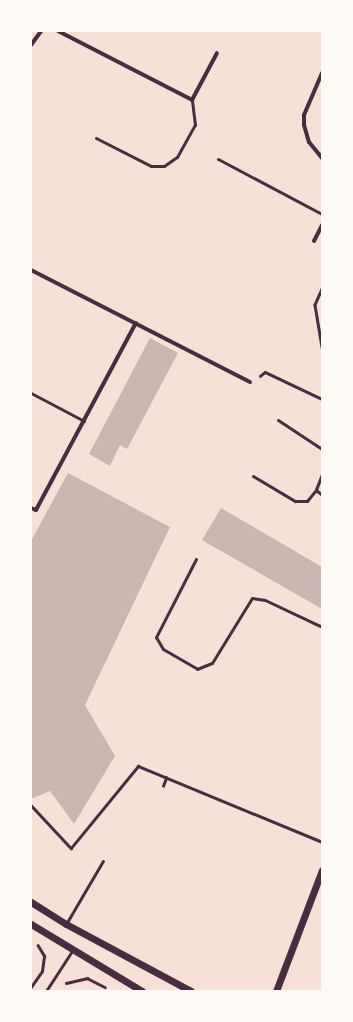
<!DOCTYPE html>
<style>
body{margin:0}
#map{position:relative;width:353px;height:1022px;overflow:hidden;background:#f7e1d7;font-family:"Varela Round",sans-serif}
div>[style]{position:absolute}
.building>*{inset:0;background:#ccb4b1}
.path>*{height:2.5px;margin:-1.25px;padding:0 1.25px;transform-origin:1.25px;border-radius:1.25px;background:#4a2c40}
.service>*{height:3px;margin:-1.5px;padding:0 1.5px;transform-origin:1.5px;border-radius:1.5px;background:#4a2c40}
.minor>*{height:4px;margin:-2px;padding:0 2px;transform-origin:2px;border-radius:2px;background:#4a2c40}
.tertiary>*{height:7px;margin:-3.5px;padding:0 3.5px;transform-origin:3.5px;border-radius:3.5px;background:#4a2c40}
span{translate:-50% -50%;white-space:nowrap;text-align:center;line-height:1.15;-webkit-text-stroke:3px #fffaf5;paint-order:stroke}
.frame{position:absolute;inset:0;border:32px solid #fffaf5;pointer-events:none}
</style>
<div id="map">
<div class="building">
<div style="clip-path:polygon(150px 338px,178px 353px,127px 449px,120px 445px,110px 466px,89px 454px)"></div>
<div style="clip-path:polygon(68px 473px,170px 527px,85px 705px,115px 756px,74px 824px,50px 791px,31px 799px,31px 541px)"></div>
<div style="clip-path:polygon(221px 508px,322px 567px,322px 609px,202px 540px)"></div>
</div>
<div class="path">
<div style="left:322px;top:289px;width:17px;rotate:114deg"></div>
<div style="left:315px;top:305px;width:43px;rotate:80.5deg"></div>
<div style="left:260px;top:376px;width:6px;rotate:-39deg"></div>
<div style="left:265px;top:372px;width:63px;rotate:25.3deg"></div>
<div style="left:163px;top:786px;width:9px;rotate:-69deg"></div>
<div style="left:31px;top:805px;width:59px;rotate:47.1deg"></div>
<div style="left:71px;top:848px;width:106px;rotate:-50.7deg"></div>
<div style="left:138px;top:766px;width:199px;rotate:22.4deg"></div>
<div style="left:66px;top:983px;width:22px;rotate:-13deg"></div>
<div style="left:87px;top:978px;width:20px;rotate:27deg"></div>
<div style="left:31px;top:987px;width:19px;rotate:-55deg"></div>
<div style="left:42px;top:971px;width:15px;rotate:-82deg"></div>
<div style="left:44px;top:956px;width:12px;rotate:-121deg"></div>
</div>
<div class="service">
<div style="left:96px;top:138px;width:62px;rotate:27deg"></div>
<div style="left:151px;top:166px;width:13px"></div>
<div style="left:164px;top:166px;width:16px;rotate:-35deg"></div>
<div style="left:177px;top:157px;width:37px;rotate:-61deg"></div>
<div style="left:195px;top:125px;width:25px;rotate:-97deg"></div>
<div style="left:218px;top:159px;width:118px;rotate:27.9deg"></div>
<div style="left:31px;top:393px;width:60px;rotate:27.8deg"></div>
<div style="left:278px;top:420px;width:53px;rotate:33.4deg"></div>
<div style="left:322px;top:474px;width:17px;rotate:111deg"></div>
<div style="left:316px;top:490px;width:8px;rotate:40deg"></div>
<div style="left:253px;top:476px;width:49px;rotate:30.8deg"></div>
<div style="left:295px;top:501px;width:12px"></div>
<div style="left:307px;top:501px;width:14px;rotate:-51deg"></div>
<div style="left:196px;top:559px;width:88px;rotate:117.1deg"></div>
<div style="left:156px;top:637px;width:14px;rotate:60deg"></div>
<div style="left:163px;top:649px;width:39px;rotate:30deg"></div>
<div style="left:197px;top:669px;width:16px;rotate:-22deg"></div>
<div style="left:212px;top:663px;width:76px;rotate:-58.4deg"></div>
<div style="left:252px;top:598px;width:13px;rotate:9deg"></div>
<div style="left:265px;top:600px;width:63px;rotate:25.3deg"></div>
<div style="left:66px;top:924px;width:73px;rotate:-59.6deg"></div>
<div style="left:46px;top:991px;width:48px;rotate:-57deg"></div>
</div>
<div class="minor">
<div style="left:58px;top:31px;width:151px;rotate:27.2deg"></div>
<div style="left:192px;top:100px;width:53px;rotate:-62deg"></div>
<div style="left:31px;top:45px;width:17px;rotate:-54deg"></div>
<div style="left:322px;top:73px;width:46px;rotate:113.2deg"></div>
<div style="left:304px;top:115px;width:10px;rotate:90deg"></div>
<div style="left:304px;top:125px;width:18px;rotate:74deg"></div>
<div style="left:309px;top:142px;width:21px;rotate:51deg"></div>
<div style="left:314px;top:241px;width:18px;rotate:-63deg"></div>
<div style="left:31px;top:270px;width:246px;rotate:27.1deg"></div>
<div style="left:31px;top:508px;width:5px;rotate:22deg"></div>
<div style="left:36px;top:510px;width:212px;rotate:-61.9deg"></div>
</div>
<div class="tertiary">
<div style="left:31px;top:902px;width:41px;rotate:32.2deg"></div>
<div style="left:66px;top:924px;width:142px;rotate:28.2deg"></div>
<div style="left:31px;top:924px;width:130px;rotate:31.1deg"></div>
<div style="left:276px;top:991px;width:129px;rotate:-69.2deg"></div>
</div>
<div class="frame"></div>
</div>
